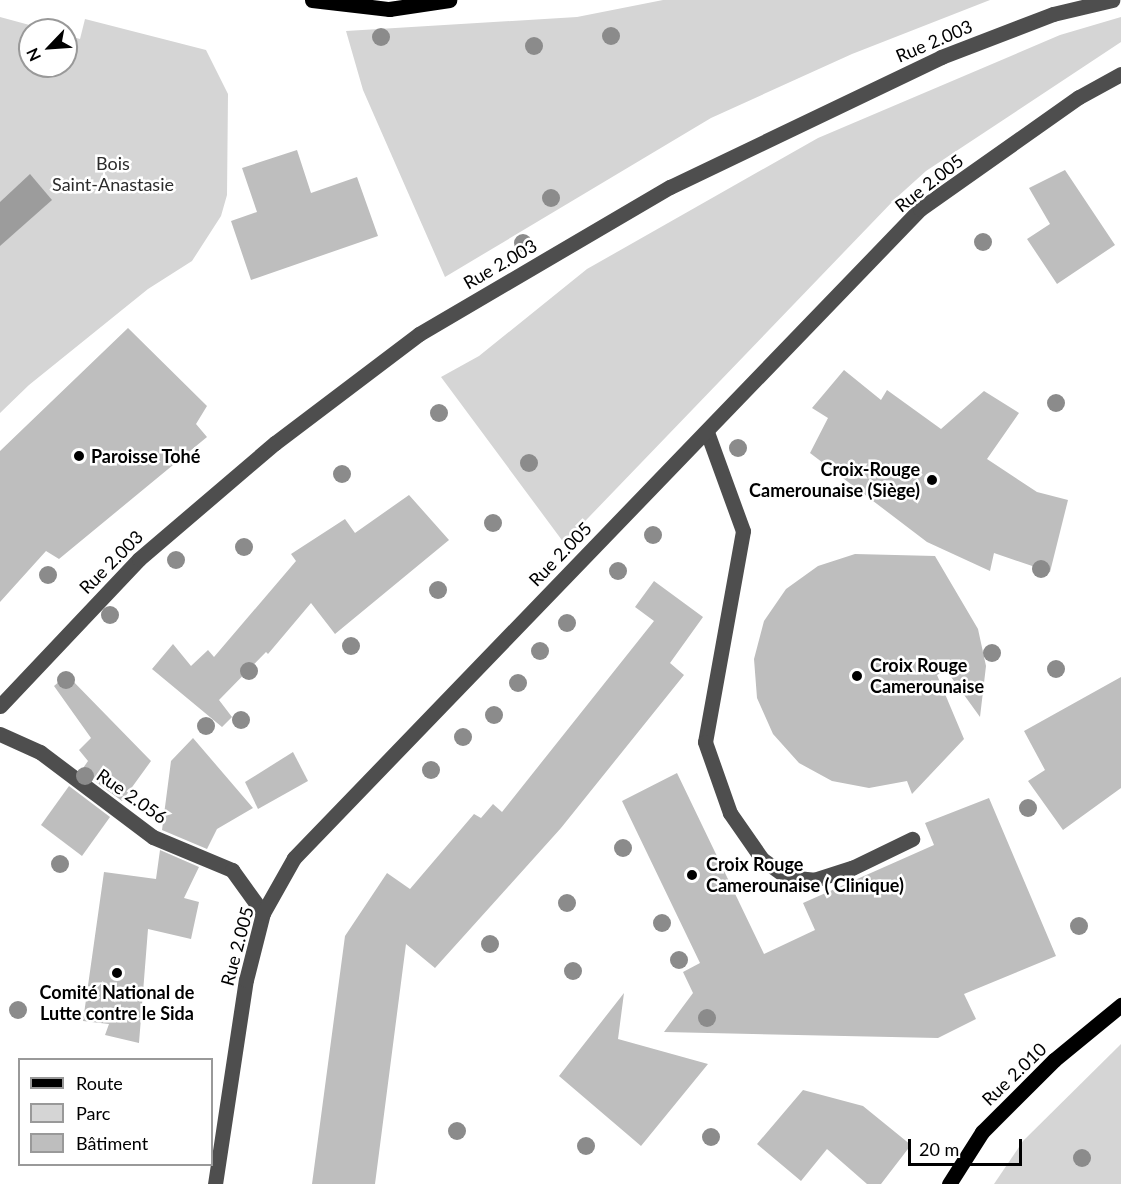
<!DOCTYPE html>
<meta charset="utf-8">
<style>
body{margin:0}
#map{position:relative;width:1121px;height:1184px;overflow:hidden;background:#fff;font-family:Lato,sans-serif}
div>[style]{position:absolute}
.green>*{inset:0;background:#d5d5d5}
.water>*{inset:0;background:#9c9c9c}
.building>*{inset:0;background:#bebebe}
.minor>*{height:15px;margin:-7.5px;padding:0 7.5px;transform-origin:7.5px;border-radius:7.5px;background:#4e4e4e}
.major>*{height:15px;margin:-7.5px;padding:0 7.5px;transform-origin:7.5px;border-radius:7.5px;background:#000}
.trees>*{width:18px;height:18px;margin:-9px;border-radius:50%;background:#8b8b8b}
.dots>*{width:16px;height:16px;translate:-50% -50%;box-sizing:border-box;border:3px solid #fff;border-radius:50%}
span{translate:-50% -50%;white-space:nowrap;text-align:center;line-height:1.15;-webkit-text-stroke:5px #fff;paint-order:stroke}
.street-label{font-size:18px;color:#000}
.park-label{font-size:18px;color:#2c2c2c}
.poi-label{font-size:18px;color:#000;font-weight:700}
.left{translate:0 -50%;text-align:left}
.right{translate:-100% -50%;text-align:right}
.legend{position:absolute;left:18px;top:1058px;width:195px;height:108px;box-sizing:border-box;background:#fff;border:2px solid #999;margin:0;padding:8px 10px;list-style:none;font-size:18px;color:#000}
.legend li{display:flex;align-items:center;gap:12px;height:30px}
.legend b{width:30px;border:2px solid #999}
.north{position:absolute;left:18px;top:18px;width:60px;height:60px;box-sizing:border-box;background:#fff;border:2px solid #999;border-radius:50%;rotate:245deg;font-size:16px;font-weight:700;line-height:24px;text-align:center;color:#000}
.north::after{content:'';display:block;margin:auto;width:21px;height:27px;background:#000;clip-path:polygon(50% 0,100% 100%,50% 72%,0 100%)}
.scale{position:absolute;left:908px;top:1139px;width:114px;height:27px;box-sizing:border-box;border:3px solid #000;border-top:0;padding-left:8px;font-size:18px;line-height:21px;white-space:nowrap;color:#000;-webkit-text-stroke:4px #fff;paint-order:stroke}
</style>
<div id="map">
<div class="green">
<div style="clip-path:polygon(663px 0,990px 0,852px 54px,711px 118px,445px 277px,363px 90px,346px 31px,577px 17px)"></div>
<div style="clip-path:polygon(0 17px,48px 30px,30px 30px,30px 66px,66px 66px,66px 35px,80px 39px,85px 19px,206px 50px,228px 94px,227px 195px,221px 216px,192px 261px,148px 289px,29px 385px,0 413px)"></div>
<div style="clip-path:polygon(1121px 17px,1121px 42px,926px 171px,895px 199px,564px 543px,441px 377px,479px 356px,587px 269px,818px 138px,1060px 35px)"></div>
<div style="clip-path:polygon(1121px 1044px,1121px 1184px,994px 1184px,1023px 1141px)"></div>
</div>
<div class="water">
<div style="clip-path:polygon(30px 174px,52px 200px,0 246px,0 202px)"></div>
</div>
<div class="building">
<div style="clip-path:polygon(297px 150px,311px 193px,357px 177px,378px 236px,251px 280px,231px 221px,257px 212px,242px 168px)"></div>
<div style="clip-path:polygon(1065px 170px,1115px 245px,1057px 284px,1027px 239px,1050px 224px,1029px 188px)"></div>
<div style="clip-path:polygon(128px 328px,207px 406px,196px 424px,207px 437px,59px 559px,46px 551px,0 602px,0 451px)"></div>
<div style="clip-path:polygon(844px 370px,881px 400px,887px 390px,941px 429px,984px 391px,1019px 413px,987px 459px,1037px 492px,1068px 500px,1050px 572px,994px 553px,990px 571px,927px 542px,810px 453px,828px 418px,812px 408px)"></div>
<div style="clip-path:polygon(409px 495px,449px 540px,335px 634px,311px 603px,268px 654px,266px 652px,219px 700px,232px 717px,222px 727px,152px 669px,173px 644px,191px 666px,208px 650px,214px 657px,296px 561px,291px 554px,345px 519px,355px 533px)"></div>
<div style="clip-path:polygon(855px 554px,935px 556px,978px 629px,986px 666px,980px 717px,946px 670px,937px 675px,964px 739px,912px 794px,907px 781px,869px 788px,832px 781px,799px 763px,773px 734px,757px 698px,754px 659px,764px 621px,786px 589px,818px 566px)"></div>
<div style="clip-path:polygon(654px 581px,703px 617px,670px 663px,684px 675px,561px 828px,435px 968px,406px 944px,375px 1184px,312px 1184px,345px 936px,387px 873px,410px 889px,474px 814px,481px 818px,493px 804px,502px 812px,654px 621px,635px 607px)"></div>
<div style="clip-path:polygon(67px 675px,151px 761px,122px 801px,81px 771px,88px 761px,79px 750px,91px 738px,54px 686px)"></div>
<div style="clip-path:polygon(1121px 677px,1121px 788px,1063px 830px,1028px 781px,1045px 770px,1024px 731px)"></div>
<div style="clip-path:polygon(193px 738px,253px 808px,217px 829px,207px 849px,162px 830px,171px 761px)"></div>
<div style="clip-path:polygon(293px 752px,308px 781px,258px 809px,245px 782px)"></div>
<div style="clip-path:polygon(677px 773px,764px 954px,815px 930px,803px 903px,934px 845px,925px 823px,989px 798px,1056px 956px,964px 994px,976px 1019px,938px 1038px,664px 1032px,693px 993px,683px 972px,700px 963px,622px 801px)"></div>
<div style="clip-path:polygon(69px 786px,110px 817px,82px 856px,41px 825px)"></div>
<div style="clip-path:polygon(160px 850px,199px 867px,184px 898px,199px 902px,191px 939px,148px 929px,139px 1043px,105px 1035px,109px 1024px,83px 1021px,104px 872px,156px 879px)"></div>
<div style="clip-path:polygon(624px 993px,618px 1039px,708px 1064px,641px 1146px,559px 1076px)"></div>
<div style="clip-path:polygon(803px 1090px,863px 1106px,911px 1145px,881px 1184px,867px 1184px,827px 1149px,801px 1181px,757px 1144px)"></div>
</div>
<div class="minor">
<div style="left:707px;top:432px;width:105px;rotate:70deg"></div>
<div style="left:743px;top:531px;width:214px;rotate:100.2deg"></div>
<div style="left:705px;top:742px;width:75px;rotate:70.6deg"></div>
<div style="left:730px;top:813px;width:56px;rotate:55.2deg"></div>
<div style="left:762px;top:859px;width:31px;rotate:36deg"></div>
<div style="left:787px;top:877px;width:27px;rotate:6deg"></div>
<div style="left:814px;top:880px;width:40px;rotate:-18deg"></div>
<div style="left:852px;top:868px;width:67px;rotate:-25.8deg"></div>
<div style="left:0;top:706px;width:202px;rotate:-46.6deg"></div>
<div style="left:139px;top:559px;width:179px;rotate:-40.5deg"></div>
<div style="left:275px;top:443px;width:181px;rotate:-37.1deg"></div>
<div style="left:419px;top:334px;width:291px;rotate:-30.4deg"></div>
<div style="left:670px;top:187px;width:301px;rotate:-25.6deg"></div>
<div style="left:941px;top:57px;width:120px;rotate:-21deg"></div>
<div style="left:1053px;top:14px;width:61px;rotate:-13.3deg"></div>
<div style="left:0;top:734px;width:44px;rotate:24.2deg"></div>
<div style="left:40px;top:752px;width:141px;rotate:37deg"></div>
<div style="left:153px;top:837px;width:86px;rotate:22.7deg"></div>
<div style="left:232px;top:870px;width:53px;rotate:54.2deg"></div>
<div style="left:215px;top:1184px;width:206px;rotate:-81.4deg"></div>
<div style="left:246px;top:980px;width:69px;rotate:-75.8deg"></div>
<div style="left:263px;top:913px;width:63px;rotate:-60.6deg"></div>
<div style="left:294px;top:858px;width:902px;rotate:-46.03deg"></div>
<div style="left:920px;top:209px;width:194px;rotate:-35.2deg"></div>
<div style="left:1079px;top:97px;width:48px;rotate:-28.7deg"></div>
</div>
<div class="major">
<div style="left:312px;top:0;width:78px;rotate:6.7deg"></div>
<div style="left:389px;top:9px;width:61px;rotate:-8.5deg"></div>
<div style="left:949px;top:1184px;width:62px;rotate:-57.6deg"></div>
<div style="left:982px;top:1132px;width:102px;rotate:-45deg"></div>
<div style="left:1054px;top:1060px;width:87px;rotate:-39.4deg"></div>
</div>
<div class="trees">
<div style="left:611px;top:36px"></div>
<div style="left:381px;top:37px"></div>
<div style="left:534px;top:46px"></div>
<div style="left:551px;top:198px"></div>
<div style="left:983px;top:242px"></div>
<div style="left:523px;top:243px"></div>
<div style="left:1056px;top:403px"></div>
<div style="left:439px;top:413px"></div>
<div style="left:738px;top:448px"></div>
<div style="left:529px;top:463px"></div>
<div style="left:342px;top:474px"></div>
<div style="left:493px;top:523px"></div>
<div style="left:653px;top:535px"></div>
<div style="left:244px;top:547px"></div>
<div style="left:176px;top:560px"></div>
<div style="left:1041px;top:569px"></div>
<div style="left:618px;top:571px"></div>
<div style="left:48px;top:575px"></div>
<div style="left:438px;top:590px"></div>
<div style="left:110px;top:615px"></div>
<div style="left:567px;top:623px"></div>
<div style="left:351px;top:646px"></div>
<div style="left:540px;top:651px"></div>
<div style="left:992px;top:653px"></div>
<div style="left:1056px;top:669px"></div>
<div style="left:249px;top:671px"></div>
<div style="left:66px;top:680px"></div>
<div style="left:518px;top:683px"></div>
<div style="left:494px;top:715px"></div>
<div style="left:241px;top:720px"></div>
<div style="left:206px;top:726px"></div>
<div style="left:463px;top:737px"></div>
<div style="left:431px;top:770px"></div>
<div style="left:85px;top:776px"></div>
<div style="left:1028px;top:808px"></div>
<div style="left:623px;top:848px"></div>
<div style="left:60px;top:864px"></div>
<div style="left:567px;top:903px"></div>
<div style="left:662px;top:923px"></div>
<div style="left:1079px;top:926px"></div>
<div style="left:490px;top:944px"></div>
<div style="left:679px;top:960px"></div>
<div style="left:573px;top:971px"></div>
<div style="left:18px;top:1010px"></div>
<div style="left:707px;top:1018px"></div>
<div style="left:457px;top:1131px"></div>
<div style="left:711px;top:1137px"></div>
<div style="left:586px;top:1146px"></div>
<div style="left:1082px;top:1158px"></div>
</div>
<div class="dots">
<div style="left:79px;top:456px;background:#000"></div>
<div style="left:932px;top:480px;background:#000"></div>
<div style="left:857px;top:676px;background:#000"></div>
<div style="left:692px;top:875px;background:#000"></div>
<div style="left:117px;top:973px;background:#000"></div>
</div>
<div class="street-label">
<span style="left:934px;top:41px;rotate:-23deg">Rue 2.003</span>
<span style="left:929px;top:183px;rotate:-38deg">Rue 2.005</span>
<span style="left:500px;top:264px;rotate:-30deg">Rue 2.003</span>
<span style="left:560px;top:554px;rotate:-46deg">Rue 2.005</span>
<span style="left:111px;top:562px;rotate:-45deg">Rue 2.003</span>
<span style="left:132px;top:796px;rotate:35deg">Rue 2.056</span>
<span style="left:237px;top:946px;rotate:-75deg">Rue 2.005</span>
<span style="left:1014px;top:1074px;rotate:-44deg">Rue 2.010</span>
</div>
<div class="park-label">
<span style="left:113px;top:174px">Bois<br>Saint-Anastasie</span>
</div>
<div class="poi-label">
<span class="left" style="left:91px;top:456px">Paroisse Tohé</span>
<span class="right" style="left:920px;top:480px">Croix-Rouge<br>Camerounaise (Siège)</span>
<span class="left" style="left:870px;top:676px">Croix Rouge<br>Camerounaise</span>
<span class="left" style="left:706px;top:875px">Croix Rouge<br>Camerounaise ( Clinique)</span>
<span style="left:117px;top:1003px">Comité National de<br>Lutte contre le Sida</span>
</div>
<ul class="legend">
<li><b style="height:8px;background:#000"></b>Route</li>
<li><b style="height:16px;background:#d5d5d5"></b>Parc</li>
<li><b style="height:16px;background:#bebebe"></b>Bâtiment</li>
</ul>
<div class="north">N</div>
<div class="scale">20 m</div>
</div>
